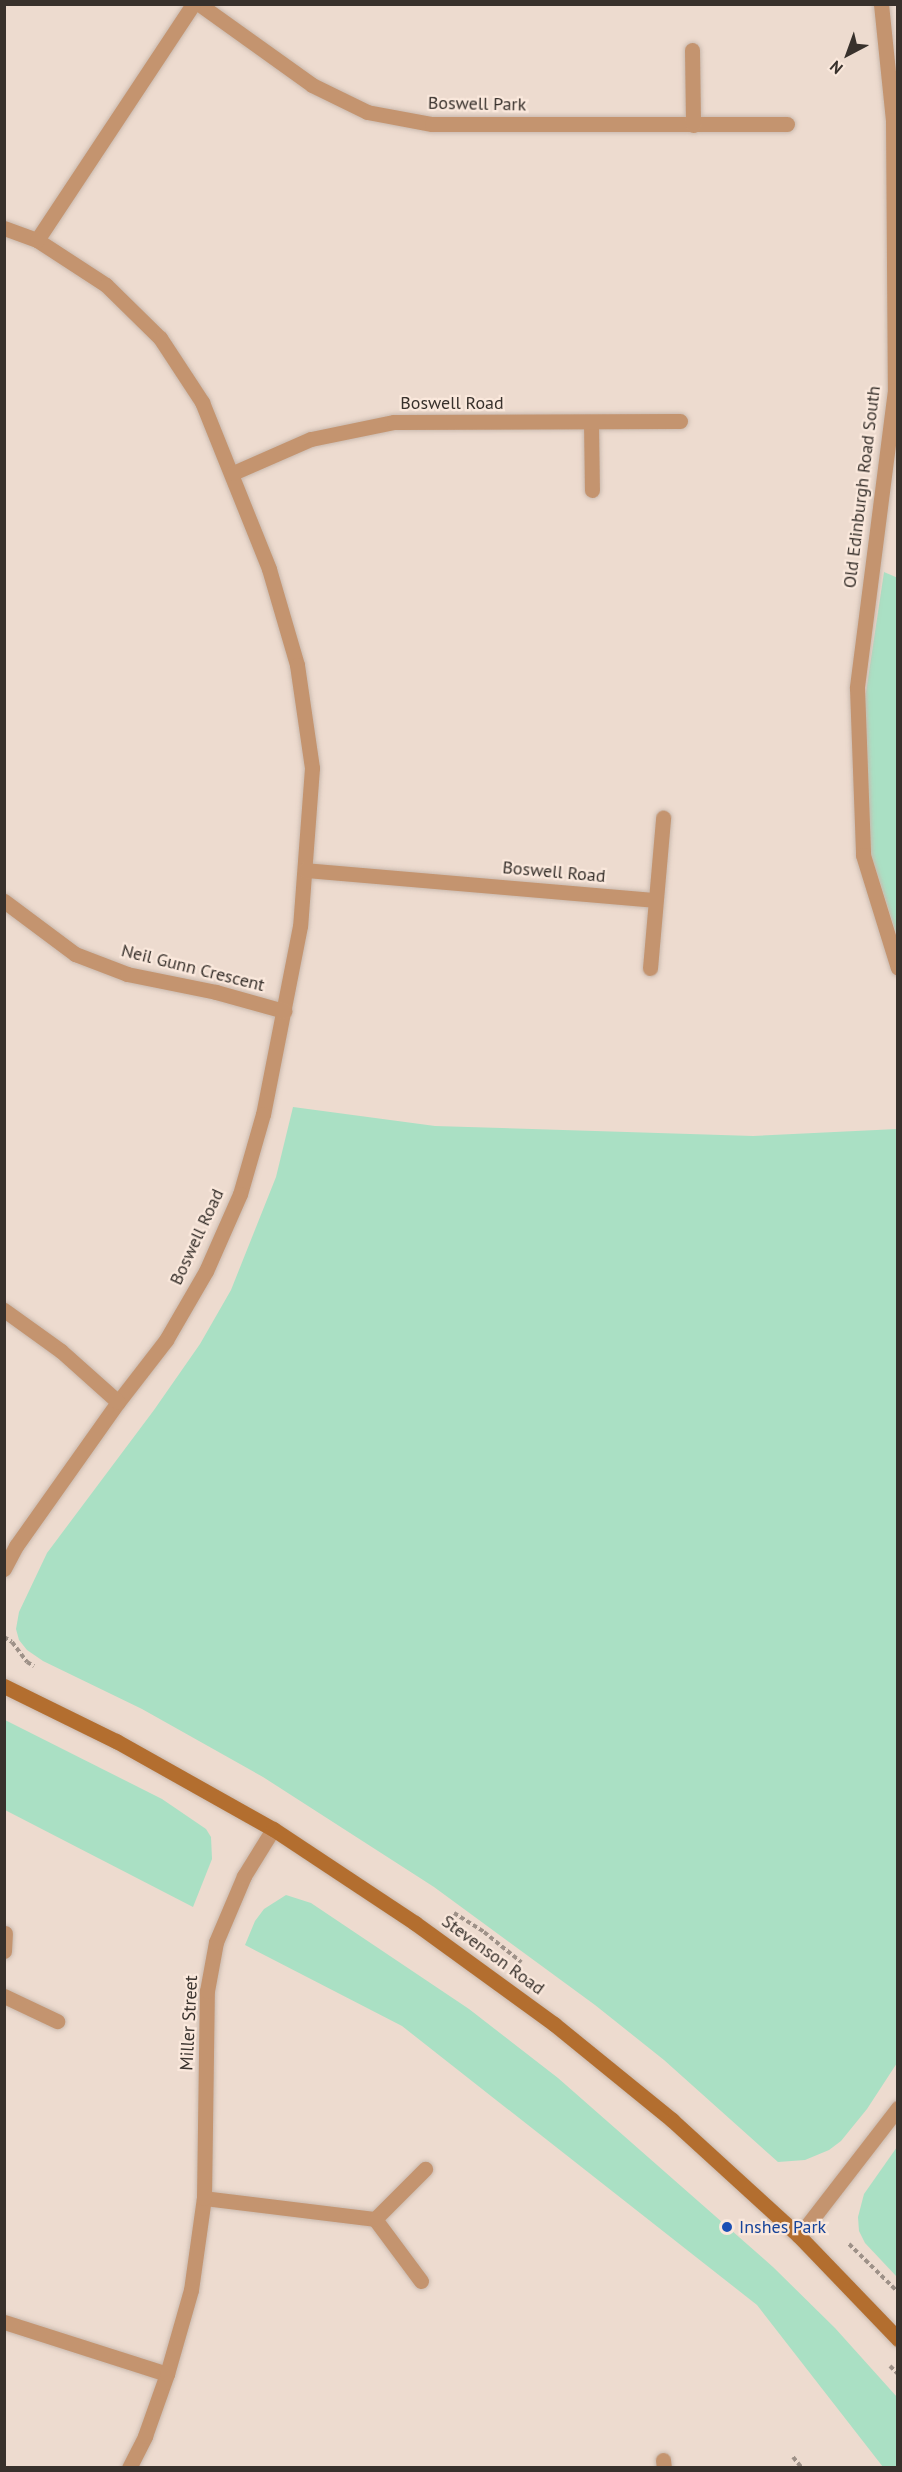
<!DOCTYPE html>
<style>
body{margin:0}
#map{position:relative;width:902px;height:2472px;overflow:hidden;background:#eddbcf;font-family:"PT Sans",sans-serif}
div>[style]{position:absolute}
.green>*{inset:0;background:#aae0c4}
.path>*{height:4px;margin-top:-2px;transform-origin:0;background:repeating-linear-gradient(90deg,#9e9188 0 4.5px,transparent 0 7.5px)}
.roads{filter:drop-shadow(0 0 2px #c9b9ae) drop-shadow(0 0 2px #c9b9ae)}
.street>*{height:15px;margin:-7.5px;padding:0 7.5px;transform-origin:7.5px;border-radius:7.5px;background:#c4946f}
.secondary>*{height:15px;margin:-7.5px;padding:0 7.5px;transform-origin:7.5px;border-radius:7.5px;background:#b36e2f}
.dots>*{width:16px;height:16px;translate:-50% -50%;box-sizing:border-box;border:3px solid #fae8dc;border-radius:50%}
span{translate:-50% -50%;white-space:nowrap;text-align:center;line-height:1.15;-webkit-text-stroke:4.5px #fae8dc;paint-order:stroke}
.street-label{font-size:18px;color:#38312c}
.transit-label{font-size:18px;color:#164399}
.left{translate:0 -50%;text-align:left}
.frame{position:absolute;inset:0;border:6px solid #38312c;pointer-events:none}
.north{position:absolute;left:818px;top:24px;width:60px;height:60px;-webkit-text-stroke:4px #fae8dc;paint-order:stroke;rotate:221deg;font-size:16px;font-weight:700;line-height:24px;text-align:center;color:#38312c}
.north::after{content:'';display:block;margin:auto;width:21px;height:27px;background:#38312c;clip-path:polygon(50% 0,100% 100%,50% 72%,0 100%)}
</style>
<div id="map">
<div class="green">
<div style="clip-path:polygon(884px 572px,898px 578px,897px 936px,870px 851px,863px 712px)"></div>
<div style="clip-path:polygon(293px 1107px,435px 1126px,753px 1136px,897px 1129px,897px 2063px,867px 2109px,841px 2141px,829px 2150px,805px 2160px,778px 2162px,664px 2060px,595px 2005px,434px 1887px,263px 1777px,142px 1709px,43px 1661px,27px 1650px,19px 1640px,16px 1629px,19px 1612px,47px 1553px,154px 1410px,200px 1344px,231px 1290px,276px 1177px)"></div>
<div style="clip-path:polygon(5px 1720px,162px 1799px,206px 1829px,211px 1837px,212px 1859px,193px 1907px,5px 1810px)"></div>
<div style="clip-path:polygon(286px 1895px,311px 1903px,469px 2009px,558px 2078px,773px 2267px,835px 2328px,897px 2397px,897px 2467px,883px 2467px,757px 2305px,402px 2026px,245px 1945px,255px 1921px,264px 1909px)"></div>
<div style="clip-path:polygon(897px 2147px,897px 2277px,865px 2243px,859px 2231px,858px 2217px,864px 2194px)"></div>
</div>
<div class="path">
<div style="left:4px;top:1637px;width:9px;rotate:32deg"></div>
<div style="left:12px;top:1642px;width:25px;rotate:53deg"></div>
<div style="left:27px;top:1662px;width:8px;rotate:30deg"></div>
<div style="left:454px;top:1913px;width:36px;rotate:32deg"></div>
<div style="left:484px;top:1932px;width:48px;rotate:39deg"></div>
<div style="left:849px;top:2244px;width:69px;rotate:44.4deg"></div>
<div style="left:890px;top:2366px;width:11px;rotate:45deg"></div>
<div style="left:793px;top:2457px;width:14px;rotate:51deg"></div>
</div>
<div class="roads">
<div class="street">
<div style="left:199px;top:4px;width:139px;rotate:35.6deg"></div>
<div style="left:312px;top:85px;width:61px;rotate:26.1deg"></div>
<div style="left:367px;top:112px;width:66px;rotate:10.5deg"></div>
<div style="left:432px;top:124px;width:355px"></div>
<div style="left:881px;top:4px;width:117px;rotate:84.1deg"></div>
<div style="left:893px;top:120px;width:270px;rotate:89.6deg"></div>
<div style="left:895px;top:390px;width:300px;rotate:97.3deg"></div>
<div style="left:857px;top:688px;width:167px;rotate:87.9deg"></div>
<div style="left:863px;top:855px;width:118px;rotate:72.8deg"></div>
<div style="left:692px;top:50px;width:75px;rotate:89.2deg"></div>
<div style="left:4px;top:228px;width:35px;rotate:20deg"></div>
<div style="left:37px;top:240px;width:82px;rotate:33.1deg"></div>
<div style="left:106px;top:285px;width:76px;rotate:44.5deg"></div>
<div style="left:160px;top:338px;width:77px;rotate:56.7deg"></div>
<div style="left:202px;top:402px;width:180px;rotate:68.1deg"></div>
<div style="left:269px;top:569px;width:100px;rotate:73.7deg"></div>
<div style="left:297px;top:665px;width:104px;rotate:81.7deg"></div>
<div style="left:312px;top:768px;width:158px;rotate:94.3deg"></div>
<div style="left:300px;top:926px;width:192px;rotate:101.1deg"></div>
<div style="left:263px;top:1114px;width:83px;rotate:106deg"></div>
<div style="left:240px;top:1194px;width:84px;rotate:113.8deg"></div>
<div style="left:206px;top:1271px;width:80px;rotate:120.1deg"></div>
<div style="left:166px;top:1340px;width:78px;rotate:127.7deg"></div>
<div style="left:118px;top:1402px;width:176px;rotate:125.3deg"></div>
<div style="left:16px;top:1546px;width:26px;rotate:118deg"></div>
<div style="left:37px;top:240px;width:283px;rotate:-56.5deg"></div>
<div style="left:591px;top:422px;width:68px;rotate:89.2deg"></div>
<div style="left:233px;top:473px;width:85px;rotate:-23.6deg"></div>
<div style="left:311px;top:439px;width:85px;rotate:-11.6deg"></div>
<div style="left:394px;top:422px;width:286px;rotate:-0.2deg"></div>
<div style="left:305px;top:870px;width:351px;rotate:4.9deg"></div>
<div style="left:4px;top:901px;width:89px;rotate:36.7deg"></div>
<div style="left:75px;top:954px;width:56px;rotate:21deg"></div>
<div style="left:127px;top:974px;width:91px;rotate:11.4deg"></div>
<div style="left:216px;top:992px;width:71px;rotate:15.6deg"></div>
<div style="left:650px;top:968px;width:151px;rotate:-85deg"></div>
<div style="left:4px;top:1310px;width:70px;rotate:35.7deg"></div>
<div style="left:61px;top:1351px;width:76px;rotate:41.8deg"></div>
<div style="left:4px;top:1951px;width:18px;rotate:-87deg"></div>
<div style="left:4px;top:1996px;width:59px;rotate:25.3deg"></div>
<div style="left:204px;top:2198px;width:172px;rotate:7deg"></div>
<div style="left:799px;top:2236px;width:162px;rotate:-52.3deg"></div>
<div style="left:421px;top:2281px;width:77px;rotate:-126.6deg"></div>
<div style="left:375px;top:2219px;width:71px;rotate:-45deg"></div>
<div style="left:4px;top:2322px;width:171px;rotate:17.7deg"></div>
<div style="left:663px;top:2460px;width:8px;rotate:83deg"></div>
<div style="left:129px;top:2468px;width:36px;rotate:-63deg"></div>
<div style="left:145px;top:2436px;width:66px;rotate:-70.5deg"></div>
<div style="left:167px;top:2374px;width:87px;rotate:-74.1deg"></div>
<div style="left:191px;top:2290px;width:93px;rotate:-82deg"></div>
<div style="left:204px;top:2198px;width:207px;rotate:-89.2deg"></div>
<div style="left:207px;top:1991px;width:50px;rotate:-79.6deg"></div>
<div style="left:216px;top:1942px;width:72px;rotate:-67deg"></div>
<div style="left:244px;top:1876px;width:55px;rotate:-58.3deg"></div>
</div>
<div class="secondary">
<div style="left:4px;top:1686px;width:125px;rotate:26.2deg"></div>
<div style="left:116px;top:1741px;width:180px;rotate:29.3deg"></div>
<div style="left:273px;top:1829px;width:170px;rotate:33.5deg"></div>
<div style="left:415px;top:1923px;width:172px;rotate:36deg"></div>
<div style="left:554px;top:2024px;width:152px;rotate:39.1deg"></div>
<div style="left:672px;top:2120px;width:172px;rotate:42.4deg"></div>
<div style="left:799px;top:2236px;width:143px;rotate:46.1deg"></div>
</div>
</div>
<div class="dots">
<div style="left:727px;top:2227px;background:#1a4fb4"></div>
</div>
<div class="street-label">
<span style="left:477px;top:104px;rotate:1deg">Boswell Park</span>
<span style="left:452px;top:403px">Boswell Road</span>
<span style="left:862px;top:487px;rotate:-83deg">Old Edinburgh Road South</span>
<span style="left:554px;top:872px;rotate:5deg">Boswell Road</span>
<span style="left:193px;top:968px;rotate:14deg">Neil Gunn Crescent</span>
<span style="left:197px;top:1237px;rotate:-65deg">Boswell Road</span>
<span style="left:493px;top:1955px;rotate:36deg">Stevenson Road</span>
<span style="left:189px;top:2023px;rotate:-87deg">Miller Street</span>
</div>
<div class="transit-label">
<span class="left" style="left:739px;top:2227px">Inshes Park</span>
</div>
<div class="frame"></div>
<div class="north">N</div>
</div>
